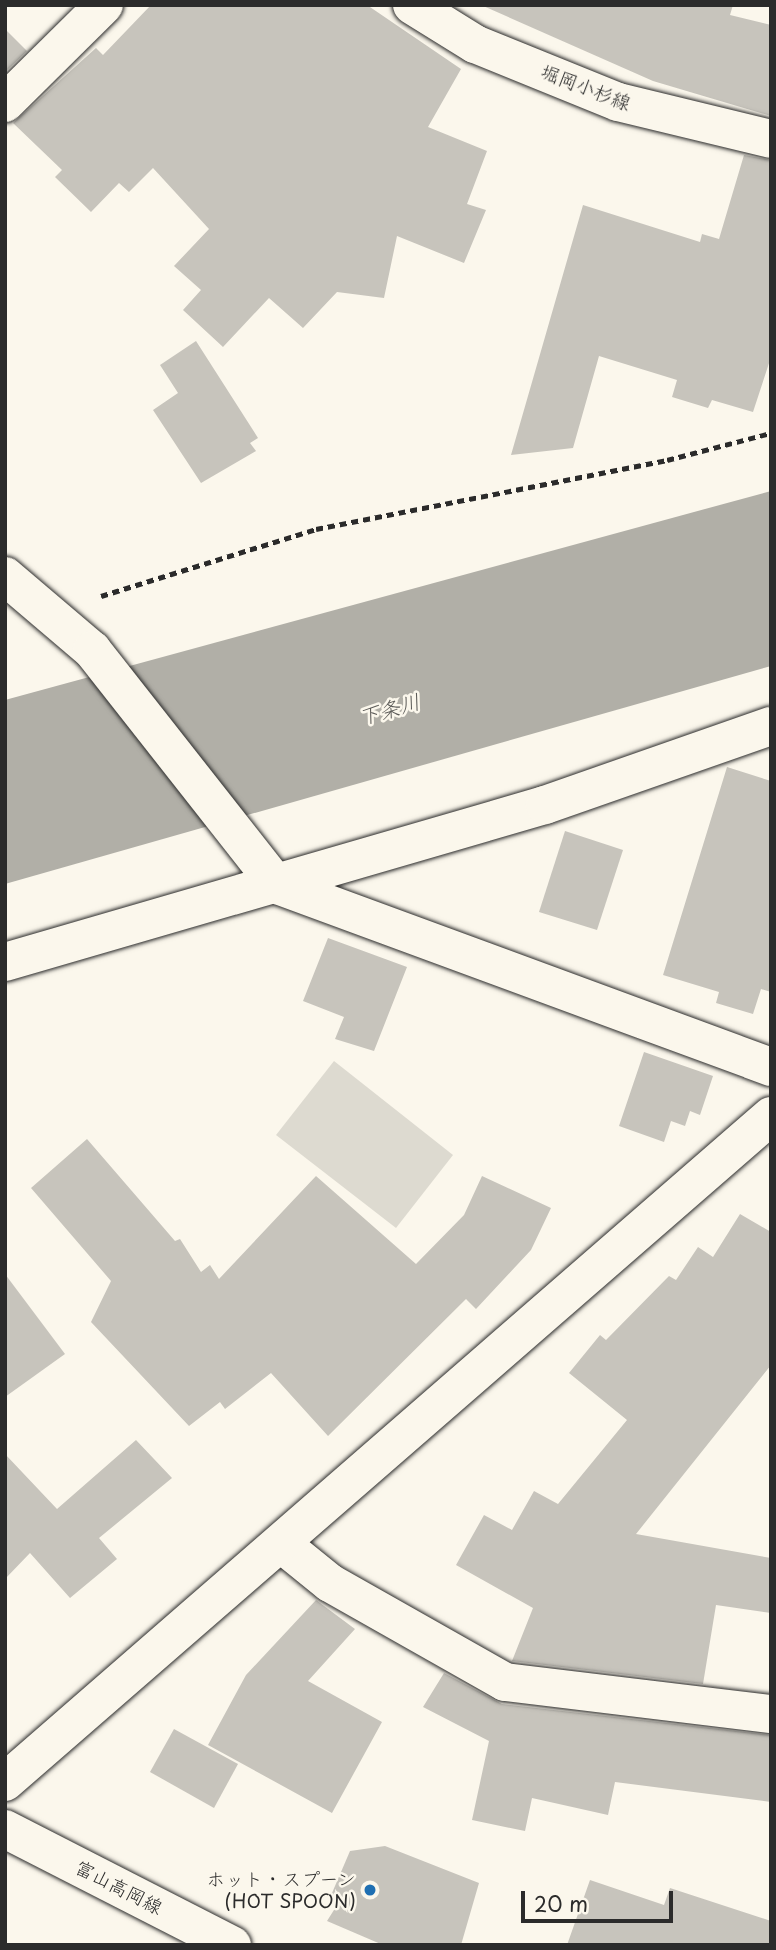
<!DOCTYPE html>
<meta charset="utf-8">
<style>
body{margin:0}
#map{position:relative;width:776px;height:1950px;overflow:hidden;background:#fbf7ec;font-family:"Playpen Sans","Klee One",sans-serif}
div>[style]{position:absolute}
.green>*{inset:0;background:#dddad0}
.water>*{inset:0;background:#b1afa7}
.building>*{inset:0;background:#c7c4bc}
.path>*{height:4.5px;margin-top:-2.25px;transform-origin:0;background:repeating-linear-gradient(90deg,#2b2b2b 0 7px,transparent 0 12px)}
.roads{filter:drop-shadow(0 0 2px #2b2b2b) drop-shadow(0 0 2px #2b2b2b)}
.street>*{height:38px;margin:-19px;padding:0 19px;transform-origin:19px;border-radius:19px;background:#fbf7ec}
.secondary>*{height:38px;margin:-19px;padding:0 19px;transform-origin:19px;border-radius:19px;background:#fbf7ec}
.primary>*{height:38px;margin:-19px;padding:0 19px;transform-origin:19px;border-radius:19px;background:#fbf7ec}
.dots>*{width:19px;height:19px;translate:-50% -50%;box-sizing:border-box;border:4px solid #fbf7ec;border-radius:50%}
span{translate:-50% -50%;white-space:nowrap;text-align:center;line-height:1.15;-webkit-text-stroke:5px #fbf7ec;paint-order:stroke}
.street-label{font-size:19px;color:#2b2b2b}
.poi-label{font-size:19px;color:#2b2b2b}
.right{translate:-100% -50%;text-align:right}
.water-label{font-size:21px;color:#5a5956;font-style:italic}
.frame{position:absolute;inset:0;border:7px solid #2b2b2b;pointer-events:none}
.scale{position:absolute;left:521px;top:1891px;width:152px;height:32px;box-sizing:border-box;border:4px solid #2b2b2b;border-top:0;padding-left:9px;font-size:21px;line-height:24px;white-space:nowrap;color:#2b2b2b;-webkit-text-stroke:5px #fbf7ec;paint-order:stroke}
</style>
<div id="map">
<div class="green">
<div style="clip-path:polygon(334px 1061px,453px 1155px,396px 1228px,276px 1135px)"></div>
</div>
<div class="water">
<div style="clip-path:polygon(771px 491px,771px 666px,5px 884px,5px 700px)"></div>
</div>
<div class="building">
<div style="clip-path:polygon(151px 5px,367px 5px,461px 69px,428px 127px,487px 151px,467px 204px,486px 210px,464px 263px,397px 236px,384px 298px,337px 292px,303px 328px,269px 298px,223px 347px,183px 310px,201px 290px,174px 266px,209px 229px,153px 168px,129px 192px,119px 183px,91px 212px,55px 177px,62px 170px,13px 123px,96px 48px,103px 55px)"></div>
<div style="clip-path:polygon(481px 5px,733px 5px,730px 15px,771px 25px,771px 116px,653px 81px)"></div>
<div style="clip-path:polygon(5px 29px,27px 51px,5px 72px)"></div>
<div style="clip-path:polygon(744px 155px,771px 160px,771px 357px,753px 412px,712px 400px,708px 408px,672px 397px,677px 380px,599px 356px,573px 448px,511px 455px,583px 205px,700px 242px,702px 234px,719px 239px)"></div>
<div style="clip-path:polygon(196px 341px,258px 438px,250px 443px,256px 451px,201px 483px,153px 410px,178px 393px,160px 365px)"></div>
<div style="clip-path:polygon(727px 767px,771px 781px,771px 992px,761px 989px,753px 1014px,716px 1003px,719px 992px,663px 975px)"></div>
<div style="clip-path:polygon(565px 831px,623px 850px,597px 930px,539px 912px)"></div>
<div style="clip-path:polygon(328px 938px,407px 967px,374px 1051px,335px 1039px,344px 1017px,303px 1001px)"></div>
<div style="clip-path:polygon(644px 1052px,713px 1076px,700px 1115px,690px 1111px,685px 1126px,671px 1121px,664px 1142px,619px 1126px)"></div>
<div style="clip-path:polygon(87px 1139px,175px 1241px,180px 1239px,201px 1272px,210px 1265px,219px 1279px,316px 1176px,416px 1264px,464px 1215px,482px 1176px,551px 1208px,531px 1250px,476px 1309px,466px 1299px,328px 1436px,271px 1373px,225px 1409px,220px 1402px,189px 1426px,91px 1322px,111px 1281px,31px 1188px)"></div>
<div style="clip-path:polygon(740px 1214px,771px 1232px,771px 1365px,636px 1534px,771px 1558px,771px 1613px,716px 1605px,703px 1684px,512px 1661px,533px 1608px,456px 1565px,484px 1515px,512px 1530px,534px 1491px,558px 1504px,627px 1420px,569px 1373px,600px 1335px,606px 1340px,669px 1276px,676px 1280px,698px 1247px,713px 1257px)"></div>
<div style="clip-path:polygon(5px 1274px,65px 1354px,5px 1397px)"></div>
<div style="clip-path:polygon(136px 1440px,172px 1478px,99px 1538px,117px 1559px,70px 1598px,30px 1553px,5px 1579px,5px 1454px,57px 1509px)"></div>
<div style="clip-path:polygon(316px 1600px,355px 1629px,308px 1681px,382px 1722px,332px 1813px,208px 1745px,246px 1675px)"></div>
<div style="clip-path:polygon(444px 1673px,502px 1704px,771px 1735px,771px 1802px,615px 1782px,608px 1815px,532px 1798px,525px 1831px,472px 1820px,489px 1741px,423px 1707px)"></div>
<div style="clip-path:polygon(174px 1729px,238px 1764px,214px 1808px,150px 1772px)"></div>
<div style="clip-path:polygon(385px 1846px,479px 1883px,461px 1945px,383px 1945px,327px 1921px,339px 1902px,329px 1900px,350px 1851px)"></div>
<div style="clip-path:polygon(590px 1880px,664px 1905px,670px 1888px,771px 1921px,771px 1945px,567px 1945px)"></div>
</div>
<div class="path">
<div style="left:101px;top:596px;width:225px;rotate:-17.3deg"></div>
<div style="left:316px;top:529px;width:358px;rotate:-11.1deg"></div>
<div style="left:667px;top:460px;width:107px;rotate:-14.6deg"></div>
</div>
<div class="roads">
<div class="street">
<div style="left:5px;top:576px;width:114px;rotate:40.4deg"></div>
<div style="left:92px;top:650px;width:299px;rotate:51.8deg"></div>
<div style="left:277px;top:885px;width:526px;rotate:20.22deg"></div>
<div style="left:5px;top:962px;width:562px;rotate:-16.21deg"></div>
<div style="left:545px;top:805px;width:239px;rotate:-19.3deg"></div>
<div style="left:283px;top:1545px;width:60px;rotate:39deg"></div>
<div style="left:330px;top:1583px;width:201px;rotate:29.5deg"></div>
<div style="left:505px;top:1682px;width:268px;rotate:6.9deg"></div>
<div style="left:5px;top:1782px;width:1015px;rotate:-41.01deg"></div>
</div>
<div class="secondary">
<div style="left:412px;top:5px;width:74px;rotate:31.8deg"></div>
<div style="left:475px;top:44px;width:154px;rotate:22.1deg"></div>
<div style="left:618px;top:102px;width:157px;rotate:13.6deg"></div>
<div style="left:5px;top:103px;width:139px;rotate:-44.7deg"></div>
</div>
<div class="primary">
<div style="left:5px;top:1829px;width:255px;rotate:27.1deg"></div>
</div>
</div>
<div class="dots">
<div style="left:370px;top:1890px;background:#1f6fb2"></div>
</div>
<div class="street-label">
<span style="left:586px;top:87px;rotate:21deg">堀岡小杉線</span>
<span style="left:119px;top:1887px;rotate:27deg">富山高岡線</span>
</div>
<div class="poi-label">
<span class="right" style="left:356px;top:1890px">ホット・スプーン<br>(HOT SPOON)</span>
</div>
<div class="water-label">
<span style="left:389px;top:708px;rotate:-16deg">下条川</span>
</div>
<div class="frame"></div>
<div class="scale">20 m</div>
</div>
